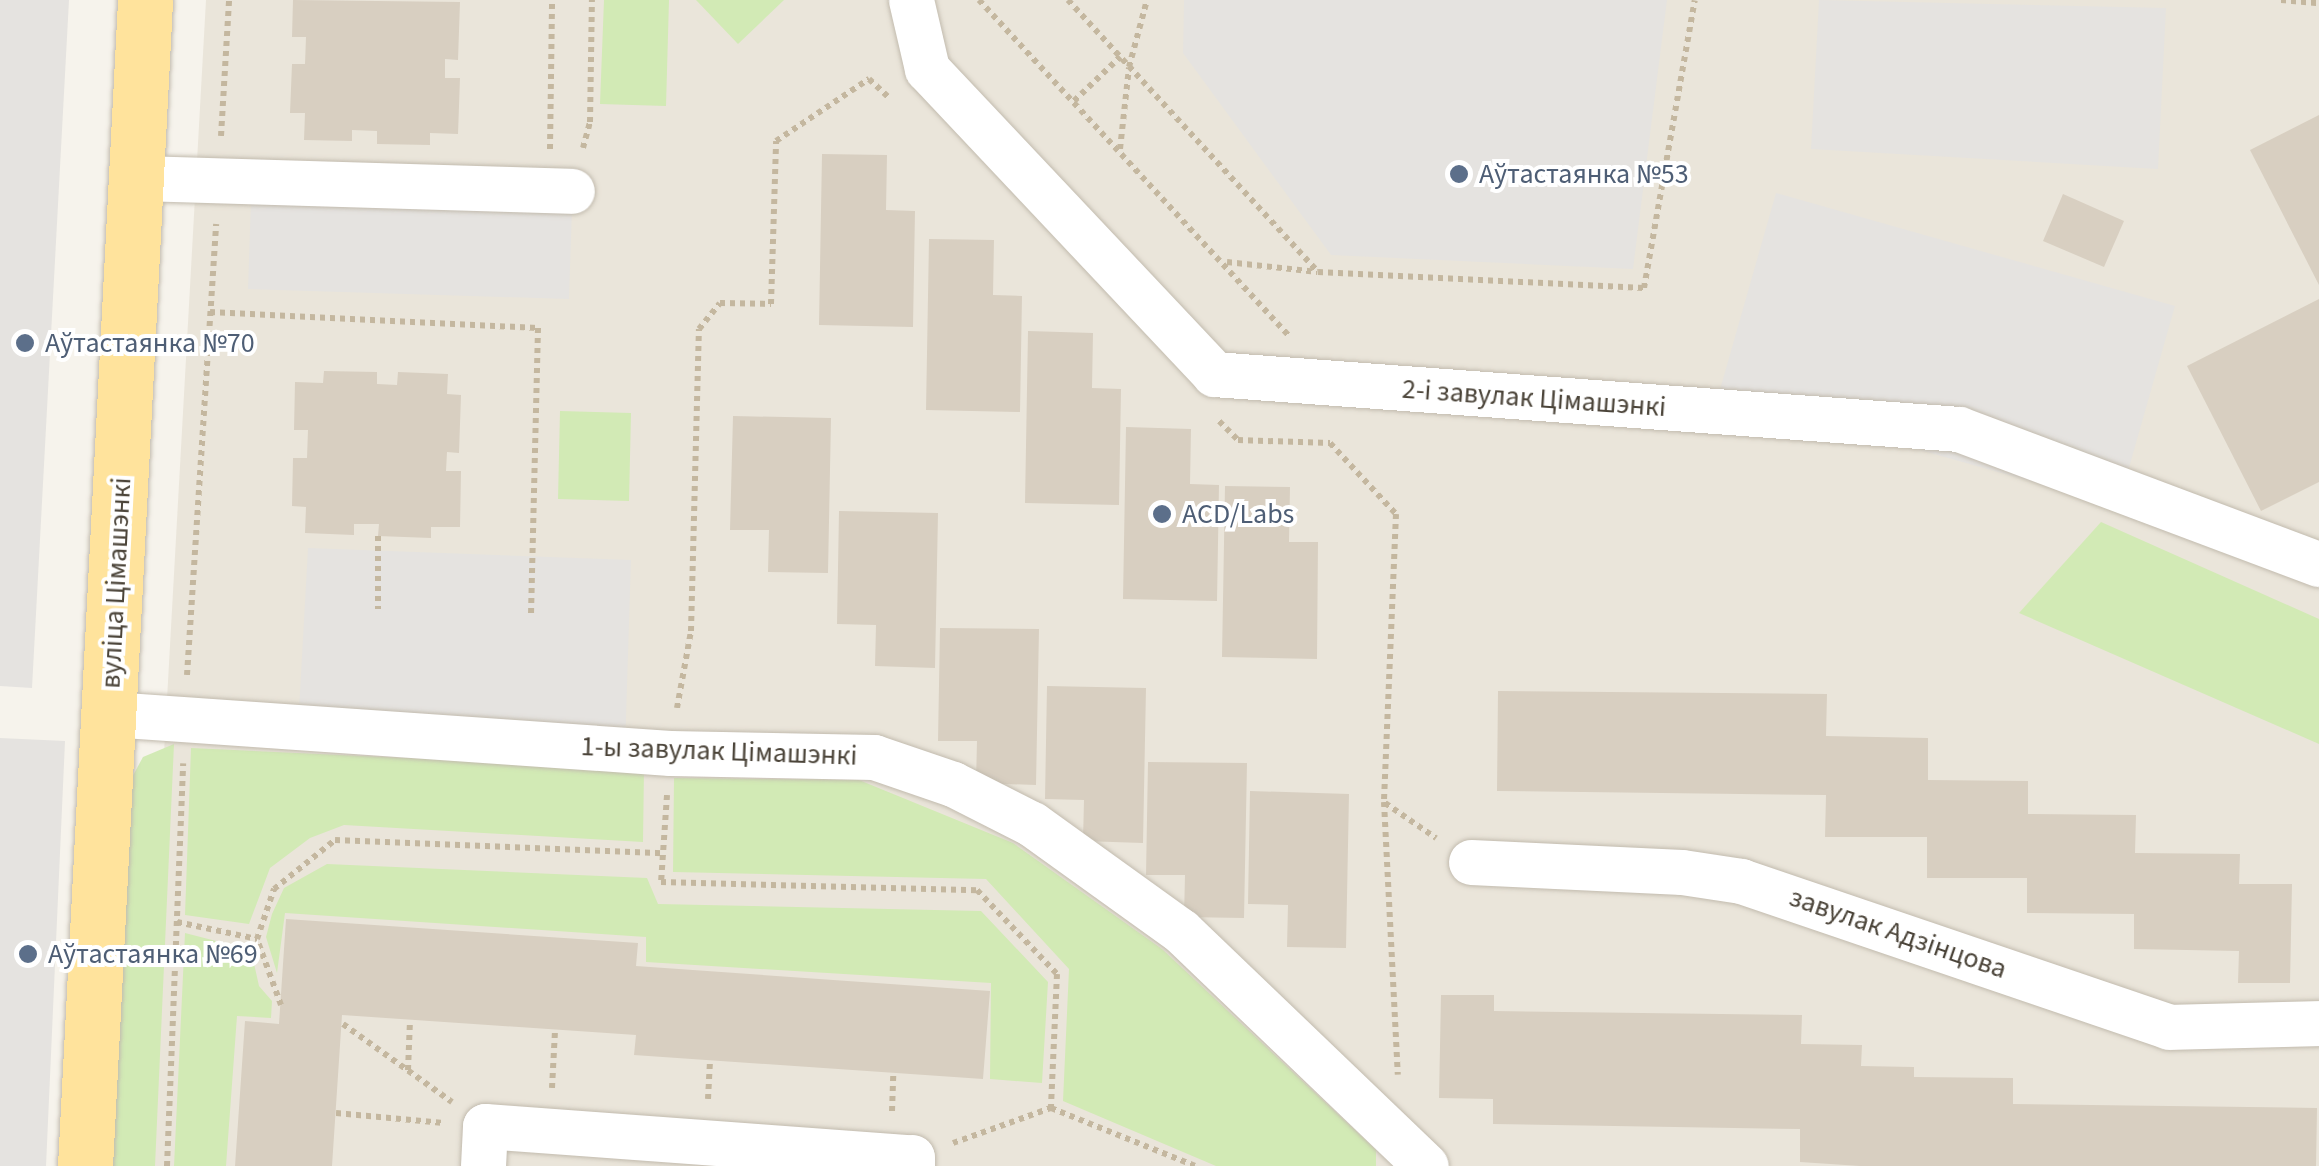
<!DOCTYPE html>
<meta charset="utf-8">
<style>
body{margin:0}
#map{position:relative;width:2319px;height:1166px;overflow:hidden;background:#f6f3ec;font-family:"Source Sans 3",sans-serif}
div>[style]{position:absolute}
.residential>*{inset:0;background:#eae5da}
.green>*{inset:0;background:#d2eab5}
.parking>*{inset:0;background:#e5e3e0}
.building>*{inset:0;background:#d8cfc1}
.path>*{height:6px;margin-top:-3px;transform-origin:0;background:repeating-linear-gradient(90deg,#c4b79f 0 5px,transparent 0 10px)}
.roads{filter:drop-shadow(0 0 2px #c2bbae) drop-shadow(0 0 2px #c2bbae)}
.minor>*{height:45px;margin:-22.5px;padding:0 22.5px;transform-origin:22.5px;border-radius:22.5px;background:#fff}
.major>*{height:55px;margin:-27.5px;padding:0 27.5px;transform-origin:27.5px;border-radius:27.5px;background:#ffe39c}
.dots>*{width:28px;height:28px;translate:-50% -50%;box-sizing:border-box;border:5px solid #fff;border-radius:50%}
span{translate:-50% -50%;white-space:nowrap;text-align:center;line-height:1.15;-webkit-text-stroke:8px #fff;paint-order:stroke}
.service-label{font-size:28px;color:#4e5e75}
.left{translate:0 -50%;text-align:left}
.street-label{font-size:28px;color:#4b4439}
</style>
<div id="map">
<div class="residential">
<div style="clip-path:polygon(206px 0,2319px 0,2319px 1166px,141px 1166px)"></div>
</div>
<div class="green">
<div style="clip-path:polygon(604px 0,669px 0,666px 106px,600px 104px)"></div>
<div style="clip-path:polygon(696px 0,784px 0,738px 44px)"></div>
<div style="clip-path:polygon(560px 411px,631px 413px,629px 501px,558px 499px)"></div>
<div style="clip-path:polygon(2101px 522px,2319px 619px,2319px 744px,2019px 613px)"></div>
<div style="clip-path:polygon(174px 744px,155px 1166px,113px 1166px,130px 781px,143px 757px)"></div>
<div style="clip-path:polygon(191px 748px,644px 769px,643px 842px,344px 825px,310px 838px,270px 868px,249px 924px,185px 915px)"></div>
<div style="clip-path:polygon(674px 778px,859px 780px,1013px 843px,1162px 949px,1376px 1150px,1376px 1166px,1216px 1166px,1063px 1101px,1069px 969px,986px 879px,673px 872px)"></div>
<div style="clip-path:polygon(327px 864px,647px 878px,658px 904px,981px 911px,1048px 982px,1042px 1083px,990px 1079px,991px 983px,646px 962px,646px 937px,285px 913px,277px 973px,266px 937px,272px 914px,284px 888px)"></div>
<div style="clip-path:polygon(185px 933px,251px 950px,259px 986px,272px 1001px,271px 1018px,237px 1016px,226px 1166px,174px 1166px)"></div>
</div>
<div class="parking">
<div style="clip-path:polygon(0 0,69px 0,32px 688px,0 686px)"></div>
<div style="clip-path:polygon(1184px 0,1667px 0,1633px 269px,1331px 255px,1183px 53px)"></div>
<div style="clip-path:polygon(1819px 0,2166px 8px,2158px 169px,1811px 149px)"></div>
<div style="clip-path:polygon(252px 169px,573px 179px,569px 299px,248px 289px)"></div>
<div style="clip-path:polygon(1776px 193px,2175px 306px,2118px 506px,1719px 393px)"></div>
<div style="clip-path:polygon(308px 548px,631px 560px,625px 750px,298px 728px)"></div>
<div style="clip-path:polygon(0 738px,65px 741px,46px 1166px,0 1166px)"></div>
</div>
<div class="building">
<div style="clip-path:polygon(293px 0,460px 2px,458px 60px,445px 59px,445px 78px,460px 78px,458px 134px,430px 133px,430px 145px,377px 144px,377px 131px,352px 130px,352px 141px,304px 140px,305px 113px,290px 113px,292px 64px,305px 64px,306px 37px,292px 37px)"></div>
<div style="clip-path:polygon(2319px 115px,2319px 285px,2250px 150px)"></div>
<div style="clip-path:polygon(822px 154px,887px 155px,886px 210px,915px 211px,913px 327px,819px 325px)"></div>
<div style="clip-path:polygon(2063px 194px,2124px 221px,2104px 267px,2043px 241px)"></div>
<div style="clip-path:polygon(929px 239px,994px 240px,993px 295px,1022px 296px,1020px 412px,926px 410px)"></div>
<div style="clip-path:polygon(2319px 299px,2319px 482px,2261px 511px,2187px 366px)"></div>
<div style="clip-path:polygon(1028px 331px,1093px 333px,1092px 388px,1121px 389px,1119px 505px,1025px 503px)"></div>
<div style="clip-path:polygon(324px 371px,377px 372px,377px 384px,397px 385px,398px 372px,448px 374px,447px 394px,461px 395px,459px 453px,447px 452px,446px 471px,461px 471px,460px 527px,431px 527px,431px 538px,378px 536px,379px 524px,354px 524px,354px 535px,305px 533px,306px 507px,292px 506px,293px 458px,307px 458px,308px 430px,294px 430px,295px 382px,323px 383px)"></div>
<div style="clip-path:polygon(733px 416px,831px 418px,828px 573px,768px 572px,769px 530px,730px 530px)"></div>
<div style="clip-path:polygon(1126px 427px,1191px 429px,1190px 484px,1219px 485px,1217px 601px,1123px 599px)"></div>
<div style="clip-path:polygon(1225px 486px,1290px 487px,1289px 542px,1318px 542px,1317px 659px,1222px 657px)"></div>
<div style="clip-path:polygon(839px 511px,938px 513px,935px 668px,875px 666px,876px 625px,837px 624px)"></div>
<div style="clip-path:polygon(940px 628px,1039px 629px,1036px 785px,976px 783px,977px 741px,938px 741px)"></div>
<div style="clip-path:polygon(1047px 686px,1146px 688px,1143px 843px,1083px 841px,1084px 800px,1045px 799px)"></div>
<div style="clip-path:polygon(1498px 691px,1827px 694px,1826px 736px,1928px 738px,1928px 780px,2028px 781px,2028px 814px,2136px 815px,2135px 853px,2240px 854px,2239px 884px,2292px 884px,2290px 983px,2238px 983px,2239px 951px,2134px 949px,2134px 914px,2027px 913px,2027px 878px,1927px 878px,1927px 837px,1825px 837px,1826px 795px,1497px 791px)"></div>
<div style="clip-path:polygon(1148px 762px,1247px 763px,1244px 918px,1184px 917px,1185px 875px,1146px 875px)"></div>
<div style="clip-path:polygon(1250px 791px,1349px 794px,1346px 948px,1287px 947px,1288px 905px,1248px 904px)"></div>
<div style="clip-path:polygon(286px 919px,638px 943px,636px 966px,990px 991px,983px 1079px,634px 1055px,636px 1035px,342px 1015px,332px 1166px,235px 1166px,245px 1021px,279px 1024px)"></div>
<div style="clip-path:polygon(1441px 995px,1494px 995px,1494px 1011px,1802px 1015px,1801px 1044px,1862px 1045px,1861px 1066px,1914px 1067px,1914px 1077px,2013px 1078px,2013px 1104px,2317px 1108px,2316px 1166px,1860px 1166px,1800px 1162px,1800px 1129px,1493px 1124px,1493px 1099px,1439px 1098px)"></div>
</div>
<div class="path">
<div style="left:979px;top:0;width:459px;rotate:47.3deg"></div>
<div style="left:1068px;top:0;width:369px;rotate:47.4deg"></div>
<div style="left:1318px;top:272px;width:326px;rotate:2.8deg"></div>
<div style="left:1644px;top:288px;width:292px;rotate:-80deg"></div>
<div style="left:2281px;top:0;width:38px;rotate:5deg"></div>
<div style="left:1074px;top:101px;width:64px;rotate:-43.7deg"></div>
<div style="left:221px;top:136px;width:136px;rotate:-86.6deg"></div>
<div style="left:583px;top:148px;width:27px;rotate:-75deg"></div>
<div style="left:590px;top:122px;width:122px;rotate:-89.1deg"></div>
<div style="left:550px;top:149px;width:149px;rotate:-89.2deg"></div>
<div style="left:1120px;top:149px;width:82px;rotate:-83.7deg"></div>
<div style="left:1129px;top:67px;width:69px;rotate:-75deg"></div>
<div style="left:1227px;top:262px;width:91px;rotate:6.3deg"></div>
<div style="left:210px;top:312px;width:328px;rotate:2.8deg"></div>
<div style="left:538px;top:328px;width:286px;rotate:91.4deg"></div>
<div style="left:1219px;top:421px;width:27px;rotate:45deg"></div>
<div style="left:1238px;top:440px;width:92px;rotate:1.9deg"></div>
<div style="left:1330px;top:443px;width:97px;rotate:47.1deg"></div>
<div style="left:1396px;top:514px;width:288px;rotate:92.4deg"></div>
<div style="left:1384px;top:802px;width:273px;rotate:87.1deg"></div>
<div style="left:378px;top:536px;width:73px;rotate:90deg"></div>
<div style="left:187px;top:675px;width:452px;rotate:-86.3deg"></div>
<div style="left:677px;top:708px;width:78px;rotate:-79.7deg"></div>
<div style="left:691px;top:631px;width:302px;rotate:-88.5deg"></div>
<div style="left:699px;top:329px;width:33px;rotate:-51deg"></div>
<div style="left:720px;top:303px;width:51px;rotate:1.1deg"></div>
<div style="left:771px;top:304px;width:163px;rotate:-88.2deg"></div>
<div style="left:776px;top:141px;width:112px;rotate:-33.7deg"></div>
<div style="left:869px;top:79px;width:26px;rotate:43deg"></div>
<div style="left:667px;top:795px;width:87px;rotate:93.9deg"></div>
<div style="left:661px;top:882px;width:316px;rotate:1.5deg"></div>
<div style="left:977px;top:890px;width:116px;rotate:46.4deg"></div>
<div style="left:1057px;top:974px;width:134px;rotate:92.6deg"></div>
<div style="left:1051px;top:1108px;width:155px;rotate:21.9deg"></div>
<div style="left:1385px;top:803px;width:62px;rotate:34.5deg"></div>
<div style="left:177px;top:922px;width:82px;rotate:12deg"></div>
<div style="left:281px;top:1005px;width:70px;rotate:-110deg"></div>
<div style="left:257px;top:939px;width:53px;rotate:-71.2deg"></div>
<div style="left:274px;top:889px;width:78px;rotate:-38.8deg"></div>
<div style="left:335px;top:840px;width:328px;rotate:2.3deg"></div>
<div style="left:343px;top:1024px;width:134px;rotate:35.6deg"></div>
<div style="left:408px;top:1070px;width:50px;rotate:-87.7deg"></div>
<div style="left:552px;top:1088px;width:58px;rotate:-87deg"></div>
<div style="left:708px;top:1099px;width:39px;rotate:-87deg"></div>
<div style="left:892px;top:1111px;width:38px;rotate:-88deg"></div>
<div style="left:336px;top:1113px;width:108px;rotate:5.3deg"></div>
<div style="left:953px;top:1143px;width:104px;rotate:-19.7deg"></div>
<div style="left:167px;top:1166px;width:403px;rotate:-87.7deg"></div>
</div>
<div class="roads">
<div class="minor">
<div style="left:911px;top:0;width:71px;rotate:76.9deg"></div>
<div style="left:927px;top:69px;width:419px;rotate:46.7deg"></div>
<div style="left:1214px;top:374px;width:747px;rotate:4.22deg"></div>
<div style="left:1959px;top:429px;width:384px;rotate:20.6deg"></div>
<div style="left:137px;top:178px;width:435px;rotate:1.7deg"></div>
<div style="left:110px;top:714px;width:561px;rotate:3.98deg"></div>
<div style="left:670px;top:753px;width:204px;rotate:1.1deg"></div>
<div style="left:874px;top:757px;width:83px;rotate:18.9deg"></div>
<div style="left:953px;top:784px;width:89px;rotate:26.9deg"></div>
<div style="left:1032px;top:824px;width:183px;rotate:35.7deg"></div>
<div style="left:1181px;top:931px;width:339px;rotate:43.8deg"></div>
<div style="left:1471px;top:862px;width:211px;rotate:2.7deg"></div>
<div style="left:1682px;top:872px;width:60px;rotate:8.7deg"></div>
<div style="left:1741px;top:881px;width:452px;rotate:18.8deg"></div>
<div style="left:2169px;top:1027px;width:150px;rotate:-1.5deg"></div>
<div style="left:483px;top:1166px;width:40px;rotate:-87.1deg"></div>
<div style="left:485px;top:1126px;width:428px;rotate:4.2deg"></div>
<div style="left:912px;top:1157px;width:9px;rotate:90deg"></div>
</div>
<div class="major">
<div style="left:85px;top:1166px;width:1168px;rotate:-87.05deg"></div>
</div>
</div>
<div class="dots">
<div style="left:1459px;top:174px;background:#5c6f8a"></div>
<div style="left:25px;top:343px;background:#5c6f8a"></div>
<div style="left:1162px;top:514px;background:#5c6f8a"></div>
<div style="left:28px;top:954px;background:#5c6f8a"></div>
</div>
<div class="service-label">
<span class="left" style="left:1479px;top:174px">Аўтастаянка №53</span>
<span class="left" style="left:45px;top:343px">Аўтастаянка №70</span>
<span class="left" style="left:1182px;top:514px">ACD/Labs</span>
<span class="left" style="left:48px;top:954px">Аўтастаянка №69</span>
</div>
<div class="street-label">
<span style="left:1534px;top:398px;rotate:4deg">2-і завулак Цімашэнкі</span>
<span style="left:116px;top:583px;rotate:-87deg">вуліца Цімашэнкі</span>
<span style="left:719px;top:751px;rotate:2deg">1-ы завулак Цімашэнкі</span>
<span style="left:1898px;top:933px;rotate:19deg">завулак Адзінцова</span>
</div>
</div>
